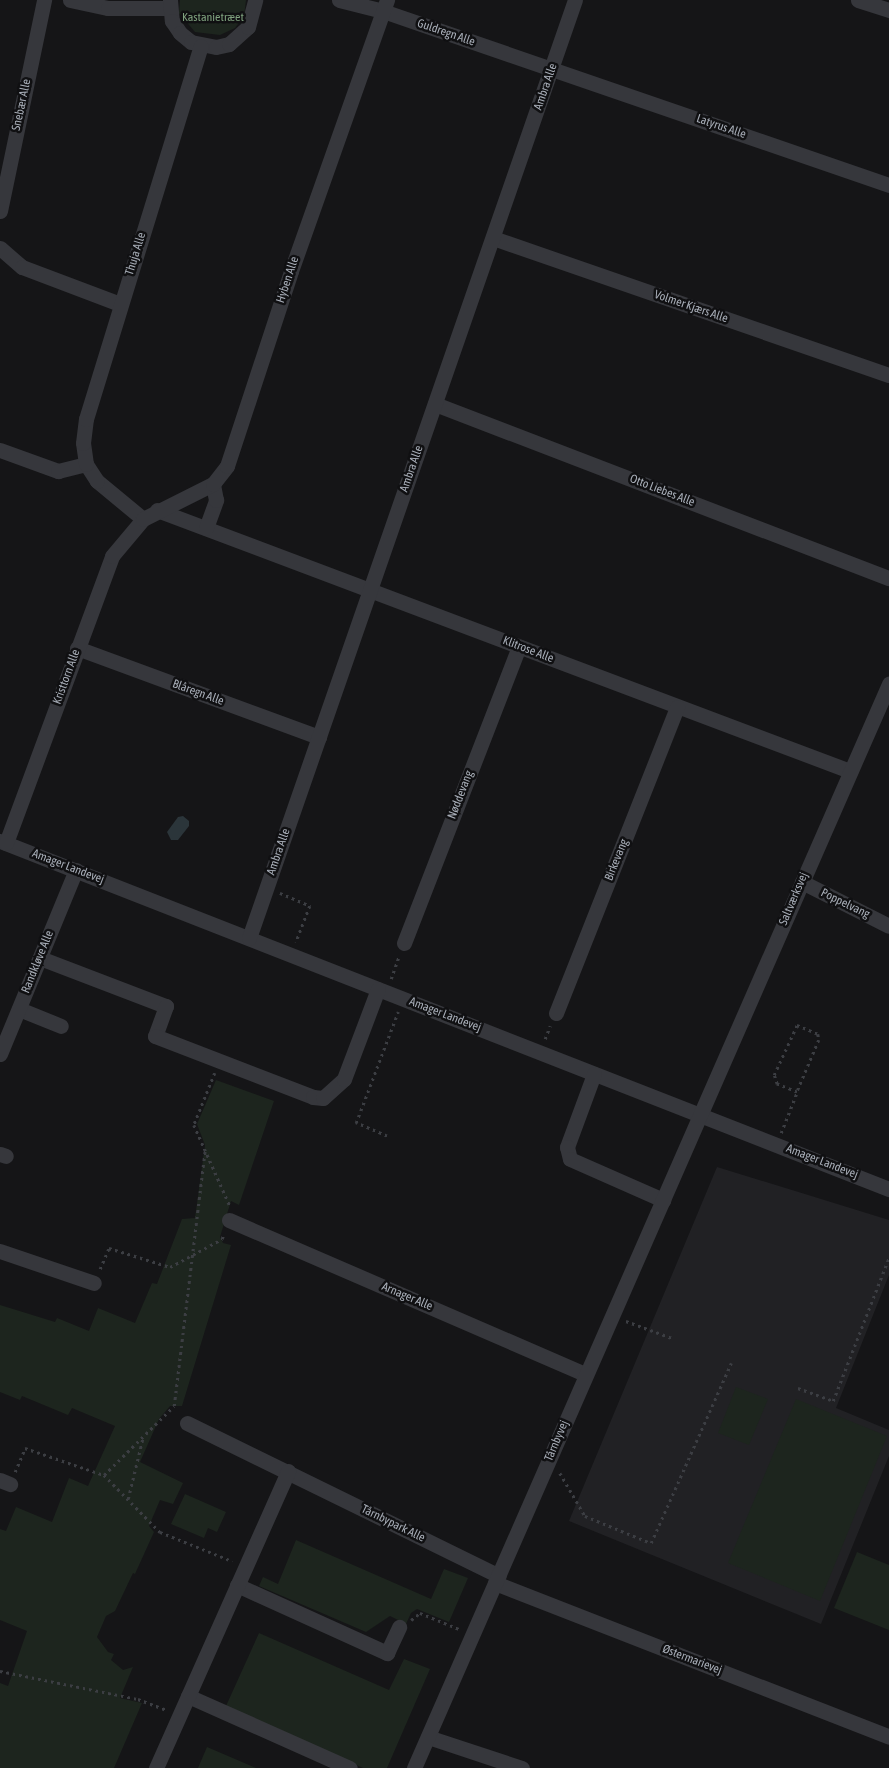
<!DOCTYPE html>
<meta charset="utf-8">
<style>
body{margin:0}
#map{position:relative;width:889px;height:1768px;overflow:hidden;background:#151517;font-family:"Asap Condensed",sans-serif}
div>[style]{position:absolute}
.built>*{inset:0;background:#212124}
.green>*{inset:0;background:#1d251e}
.water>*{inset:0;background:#2b353a}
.path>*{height:2.5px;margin-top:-1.25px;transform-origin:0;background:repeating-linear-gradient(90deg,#3c3e43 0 2.5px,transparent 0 6.5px)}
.minor>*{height:15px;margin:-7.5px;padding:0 7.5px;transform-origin:7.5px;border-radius:7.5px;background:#36373c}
span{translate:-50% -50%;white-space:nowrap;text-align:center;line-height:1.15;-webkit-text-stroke:5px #101012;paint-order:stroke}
.park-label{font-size:12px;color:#7fa17e}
.street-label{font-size:12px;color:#a7adb7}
</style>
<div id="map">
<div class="built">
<div style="clip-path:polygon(717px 1167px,889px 1220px,889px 1275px,836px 1408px,889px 1430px,889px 1456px,821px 1624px,569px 1521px)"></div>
</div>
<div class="green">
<div style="clip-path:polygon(180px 0,246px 0,244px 16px,235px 28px,220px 35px,195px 32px,179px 13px)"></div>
<div style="clip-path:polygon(216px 1080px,274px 1101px,239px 1205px,231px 1201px,220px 1237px,223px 1243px,231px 1245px,182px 1406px,170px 1406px,159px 1419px,140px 1462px,183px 1483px,173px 1504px,160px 1500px,149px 1526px,154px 1532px,135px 1574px,133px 1573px,115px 1611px,106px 1616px,97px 1637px,108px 1652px,114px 1654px,111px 1660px,123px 1670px,133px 1667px,120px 1698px,142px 1703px,114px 1768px,0 1768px,0 1683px,8px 1686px,27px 1631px,0 1620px,0 1529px,6px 1531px,16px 1507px,52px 1522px,69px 1478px,88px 1486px,115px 1426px,72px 1408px,68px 1415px,22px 1396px,20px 1400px,0 1392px,0 1305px,55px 1322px,57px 1318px,89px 1331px,98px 1308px,135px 1323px,152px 1283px,157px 1284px,182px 1219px,195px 1218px,205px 1145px,197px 1124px)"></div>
<div style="clip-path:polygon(736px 1387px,768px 1399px,749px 1445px,718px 1433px)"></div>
<div style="clip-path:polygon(796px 1399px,887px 1436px,820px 1601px,728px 1563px)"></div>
<div style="clip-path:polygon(185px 1494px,226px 1512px,217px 1532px,208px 1528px,204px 1538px,171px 1524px)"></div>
<div style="clip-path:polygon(296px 1540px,431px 1599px,444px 1569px,468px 1578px,449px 1622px,417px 1609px,411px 1613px,406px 1624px,390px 1616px,366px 1632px,259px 1586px,263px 1577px,278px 1584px)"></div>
<div style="clip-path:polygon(857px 1552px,889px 1565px,889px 1630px,834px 1608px)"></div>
<div style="clip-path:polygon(259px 1633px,389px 1690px,404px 1659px,430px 1669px,387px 1768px,363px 1768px,226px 1706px)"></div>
<div style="clip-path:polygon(207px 1747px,256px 1768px,198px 1768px)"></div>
</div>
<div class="water">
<div style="clip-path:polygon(183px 816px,189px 821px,189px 826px,178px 840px,171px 840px,167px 832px,178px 817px)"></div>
</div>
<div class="path">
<div style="left:280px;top:893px;width:33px;rotate:23deg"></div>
<div style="left:310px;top:906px;width:39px;rotate:111deg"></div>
<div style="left:391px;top:979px;width:24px;rotate:-71deg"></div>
<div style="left:797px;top:1025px;width:23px;rotate:23deg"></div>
<div style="left:818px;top:1034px;width:6px;rotate:81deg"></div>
<div style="left:819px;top:1040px;width:56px;rotate:112.9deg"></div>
<div style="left:797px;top:1092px;width:22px;rotate:-158deg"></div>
<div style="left:777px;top:1084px;width:9px;rotate:-108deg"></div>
<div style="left:774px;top:1075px;width:55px;rotate:-65.3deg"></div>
<div style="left:545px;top:1039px;width:14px;rotate:-69deg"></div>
<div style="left:215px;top:1073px;width:56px;rotate:112deg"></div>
<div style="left:194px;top:1125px;width:89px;rotate:66deg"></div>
<div style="left:781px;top:1133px;width:44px;rotate:-68.7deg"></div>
<div style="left:387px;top:1136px;width:34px;rotate:-157deg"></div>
<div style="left:356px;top:1123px;width:119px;rotate:-69.3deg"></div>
<div style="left:100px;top:1269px;width:23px;rotate:-67deg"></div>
<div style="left:109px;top:1248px;width:64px;rotate:17.3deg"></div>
<div style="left:170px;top:1267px;width:59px;rotate:-28.3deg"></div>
<div style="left:222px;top:1239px;width:6px;rotate:-72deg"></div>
<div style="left:626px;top:1321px;width:49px;rotate:20.3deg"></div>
<div style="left:798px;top:1388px;width:37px;rotate:20deg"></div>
<div style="left:833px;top:1401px;width:155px;rotate:-68.7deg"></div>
<div style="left:15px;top:1472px;width:26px;rotate:-67deg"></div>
<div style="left:25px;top:1448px;width:83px;rotate:18.9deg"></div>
<div style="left:104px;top:1475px;width:80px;rotate:45.5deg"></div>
<div style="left:160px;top:1532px;width:78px;rotate:21.9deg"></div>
<div style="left:560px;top:1473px;width:50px;rotate:59.8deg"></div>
<div style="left:585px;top:1516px;width:71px;rotate:22.2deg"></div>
<div style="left:651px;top:1543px;width:197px;rotate:-66deg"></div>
<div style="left:104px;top:1475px;width:98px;rotate:-44.6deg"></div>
<div style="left:174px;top:1406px;width:257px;rotate:-83.1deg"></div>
<div style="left:128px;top:1499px;width:64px;rotate:-76.4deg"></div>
<div style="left:411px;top:1620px;width:11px;rotate:-38deg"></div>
<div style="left:420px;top:1613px;width:42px;rotate:22.3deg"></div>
<div style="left:0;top:1671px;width:141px;rotate:11.5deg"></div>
<div style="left:138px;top:1699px;width:30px;rotate:21deg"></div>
</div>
<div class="minor">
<div style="left:70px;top:0;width:39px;rotate:12deg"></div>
<div style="left:108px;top:8px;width:61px"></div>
<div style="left:170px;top:0;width:21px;rotate:85deg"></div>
<div style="left:172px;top:21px;width:14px;rotate:56deg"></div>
<div style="left:180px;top:33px;width:14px;rotate:39deg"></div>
<div style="left:191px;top:42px;width:25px;rotate:11deg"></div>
<div style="left:216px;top:47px;width:13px;rotate:-13deg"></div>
<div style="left:229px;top:44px;width:25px;rotate:-42deg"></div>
<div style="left:248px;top:27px;width:28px;rotate:-75deg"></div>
<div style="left:339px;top:0;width:45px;rotate:14deg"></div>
<div style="left:383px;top:11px;width:535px;rotate:18.98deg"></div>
<div style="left:858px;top:0;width:33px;rotate:18deg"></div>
<div style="left:0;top:211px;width:216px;rotate:-78.2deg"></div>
<div style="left:493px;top:238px;width:419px;rotate:19.1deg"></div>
<div style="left:0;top:248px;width:29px;rotate:41deg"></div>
<div style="left:22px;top:267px;width:105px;rotate:20.7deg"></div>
<div style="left:435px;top:404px;width:486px;rotate:21deg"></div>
<div style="left:0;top:450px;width:62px;rotate:19.9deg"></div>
<div style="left:58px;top:471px;width:29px;rotate:-14deg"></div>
<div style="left:157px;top:510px;width:741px;rotate:20.64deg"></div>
<div style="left:143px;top:519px;width:60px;rotate:-140.4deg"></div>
<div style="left:97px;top:481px;width:20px;rotate:-123deg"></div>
<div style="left:86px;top:464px;width:21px;rotate:-98deg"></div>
<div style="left:83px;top:443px;width:24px;rotate:-83deg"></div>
<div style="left:86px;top:419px;width:390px;rotate:-72.9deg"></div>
<div style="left:206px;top:528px;width:30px;rotate:-70deg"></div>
<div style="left:216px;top:500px;width:16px;rotate:-101deg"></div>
<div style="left:77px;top:648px;width:258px;rotate:20.2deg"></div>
<div style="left:0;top:841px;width:955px;rotate:21.38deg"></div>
<div style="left:6px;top:843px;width:306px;rotate:-69.7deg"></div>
<div style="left:112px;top:556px;width:48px;rotate:-50deg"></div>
<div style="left:143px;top:519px;width:78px;rotate:-26.6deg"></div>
<div style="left:213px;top:484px;width:23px;rotate:-52deg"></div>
<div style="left:227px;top:466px;width:205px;rotate:-71.8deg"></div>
<div style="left:291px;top:271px;width:288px;rotate:-70.5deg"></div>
<div style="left:802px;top:882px;width:97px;rotate:26.8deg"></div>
<div style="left:249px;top:938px;width:993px;rotate:-70.84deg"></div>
<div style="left:404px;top:943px;width:318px;rotate:-68.8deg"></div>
<div style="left:40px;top:958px;width:135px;rotate:20.9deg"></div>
<div style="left:166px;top:1006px;width:32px;rotate:110deg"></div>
<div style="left:155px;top:1036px;width:169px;rotate:21.1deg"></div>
<div style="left:313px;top:1097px;width:10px;rotate:6deg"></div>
<div style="left:323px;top:1098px;width:28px;rotate:-42deg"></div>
<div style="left:344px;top:1079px;width:96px;rotate:-69.3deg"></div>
<div style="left:19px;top:1009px;width:45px;rotate:22deg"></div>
<div style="left:556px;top:1013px;width:329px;rotate:-68.4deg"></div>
<div style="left:0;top:1054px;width:199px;rotate:-67.6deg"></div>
<div style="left:594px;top:1074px;width:78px;rotate:110.3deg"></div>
<div style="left:567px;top:1147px;width:12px;rotate:76deg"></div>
<div style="left:570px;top:1159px;width:102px;rotate:23.8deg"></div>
<div style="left:0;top:1154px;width:6px;rotate:18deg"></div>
<div style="left:229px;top:1220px;width:388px;rotate:23.4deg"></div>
<div style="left:0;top:1251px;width:99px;rotate:18.8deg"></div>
<div style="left:187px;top:1423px;width:347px;rotate:26.1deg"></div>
<div style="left:0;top:1480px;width:11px;rotate:22deg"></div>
<div style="left:495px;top:1583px;width:423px;rotate:21.3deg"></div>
<div style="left:237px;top:1585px;width:165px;rotate:24.4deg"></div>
<div style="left:387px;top:1653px;width:29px;rotate:-65deg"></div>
<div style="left:188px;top:1696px;width:177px;rotate:24deg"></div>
<div style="left:428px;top:1737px;width:99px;rotate:18.3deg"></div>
<div style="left:156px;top:1768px;width:325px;rotate:-66deg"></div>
<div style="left:414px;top:1768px;width:1184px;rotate:-66.34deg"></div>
</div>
<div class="park-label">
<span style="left:213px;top:18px">Kastanietræet</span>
</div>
<div class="street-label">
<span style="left:446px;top:33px;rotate:19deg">Guldregn Alle</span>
<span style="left:546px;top:87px;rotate:-71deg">Ambra Alle</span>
<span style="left:22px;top:105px;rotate:-78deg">Snebær Alle</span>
<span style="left:721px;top:127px;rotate:19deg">Latyrus Alle</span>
<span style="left:136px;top:254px;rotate:-73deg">Thuja Alle</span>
<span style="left:288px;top:280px;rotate:-72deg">Hyben Alle</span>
<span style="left:691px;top:307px;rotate:19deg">Volmer Kjærs Alle</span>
<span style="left:412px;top:469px;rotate:-71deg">Ambra Alle</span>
<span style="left:662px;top:491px;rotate:21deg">Otto Liebes Alle</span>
<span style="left:528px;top:650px;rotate:21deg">Klitrose Alle</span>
<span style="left:67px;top:677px;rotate:-70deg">Kristtorn Alle</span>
<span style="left:198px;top:693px;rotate:20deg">Blåregn Alle</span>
<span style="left:461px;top:795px;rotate:-69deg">Nøddevang</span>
<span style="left:279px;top:852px;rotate:-71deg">Ambra Alle</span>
<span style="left:617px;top:860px;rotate:-68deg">Birkevang</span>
<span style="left:68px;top:867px;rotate:21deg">Amager Landevej</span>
<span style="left:794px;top:899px;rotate:-67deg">Saltværksvej</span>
<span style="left:845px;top:904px;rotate:26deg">Poppelvang</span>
<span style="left:38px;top:962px;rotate:-68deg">Randkløve Alle</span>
<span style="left:445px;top:1015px;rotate:21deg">Amager Landevej</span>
<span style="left:822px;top:1162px;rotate:21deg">Amager Landevej</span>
<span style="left:407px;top:1297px;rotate:23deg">Arnager Alle</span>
<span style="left:557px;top:1441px;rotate:-67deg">Tårnbyvej</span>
<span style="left:393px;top:1524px;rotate:26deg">Tårnbypark Alle</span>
<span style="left:692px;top:1660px;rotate:21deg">Østermarievej</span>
</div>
</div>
